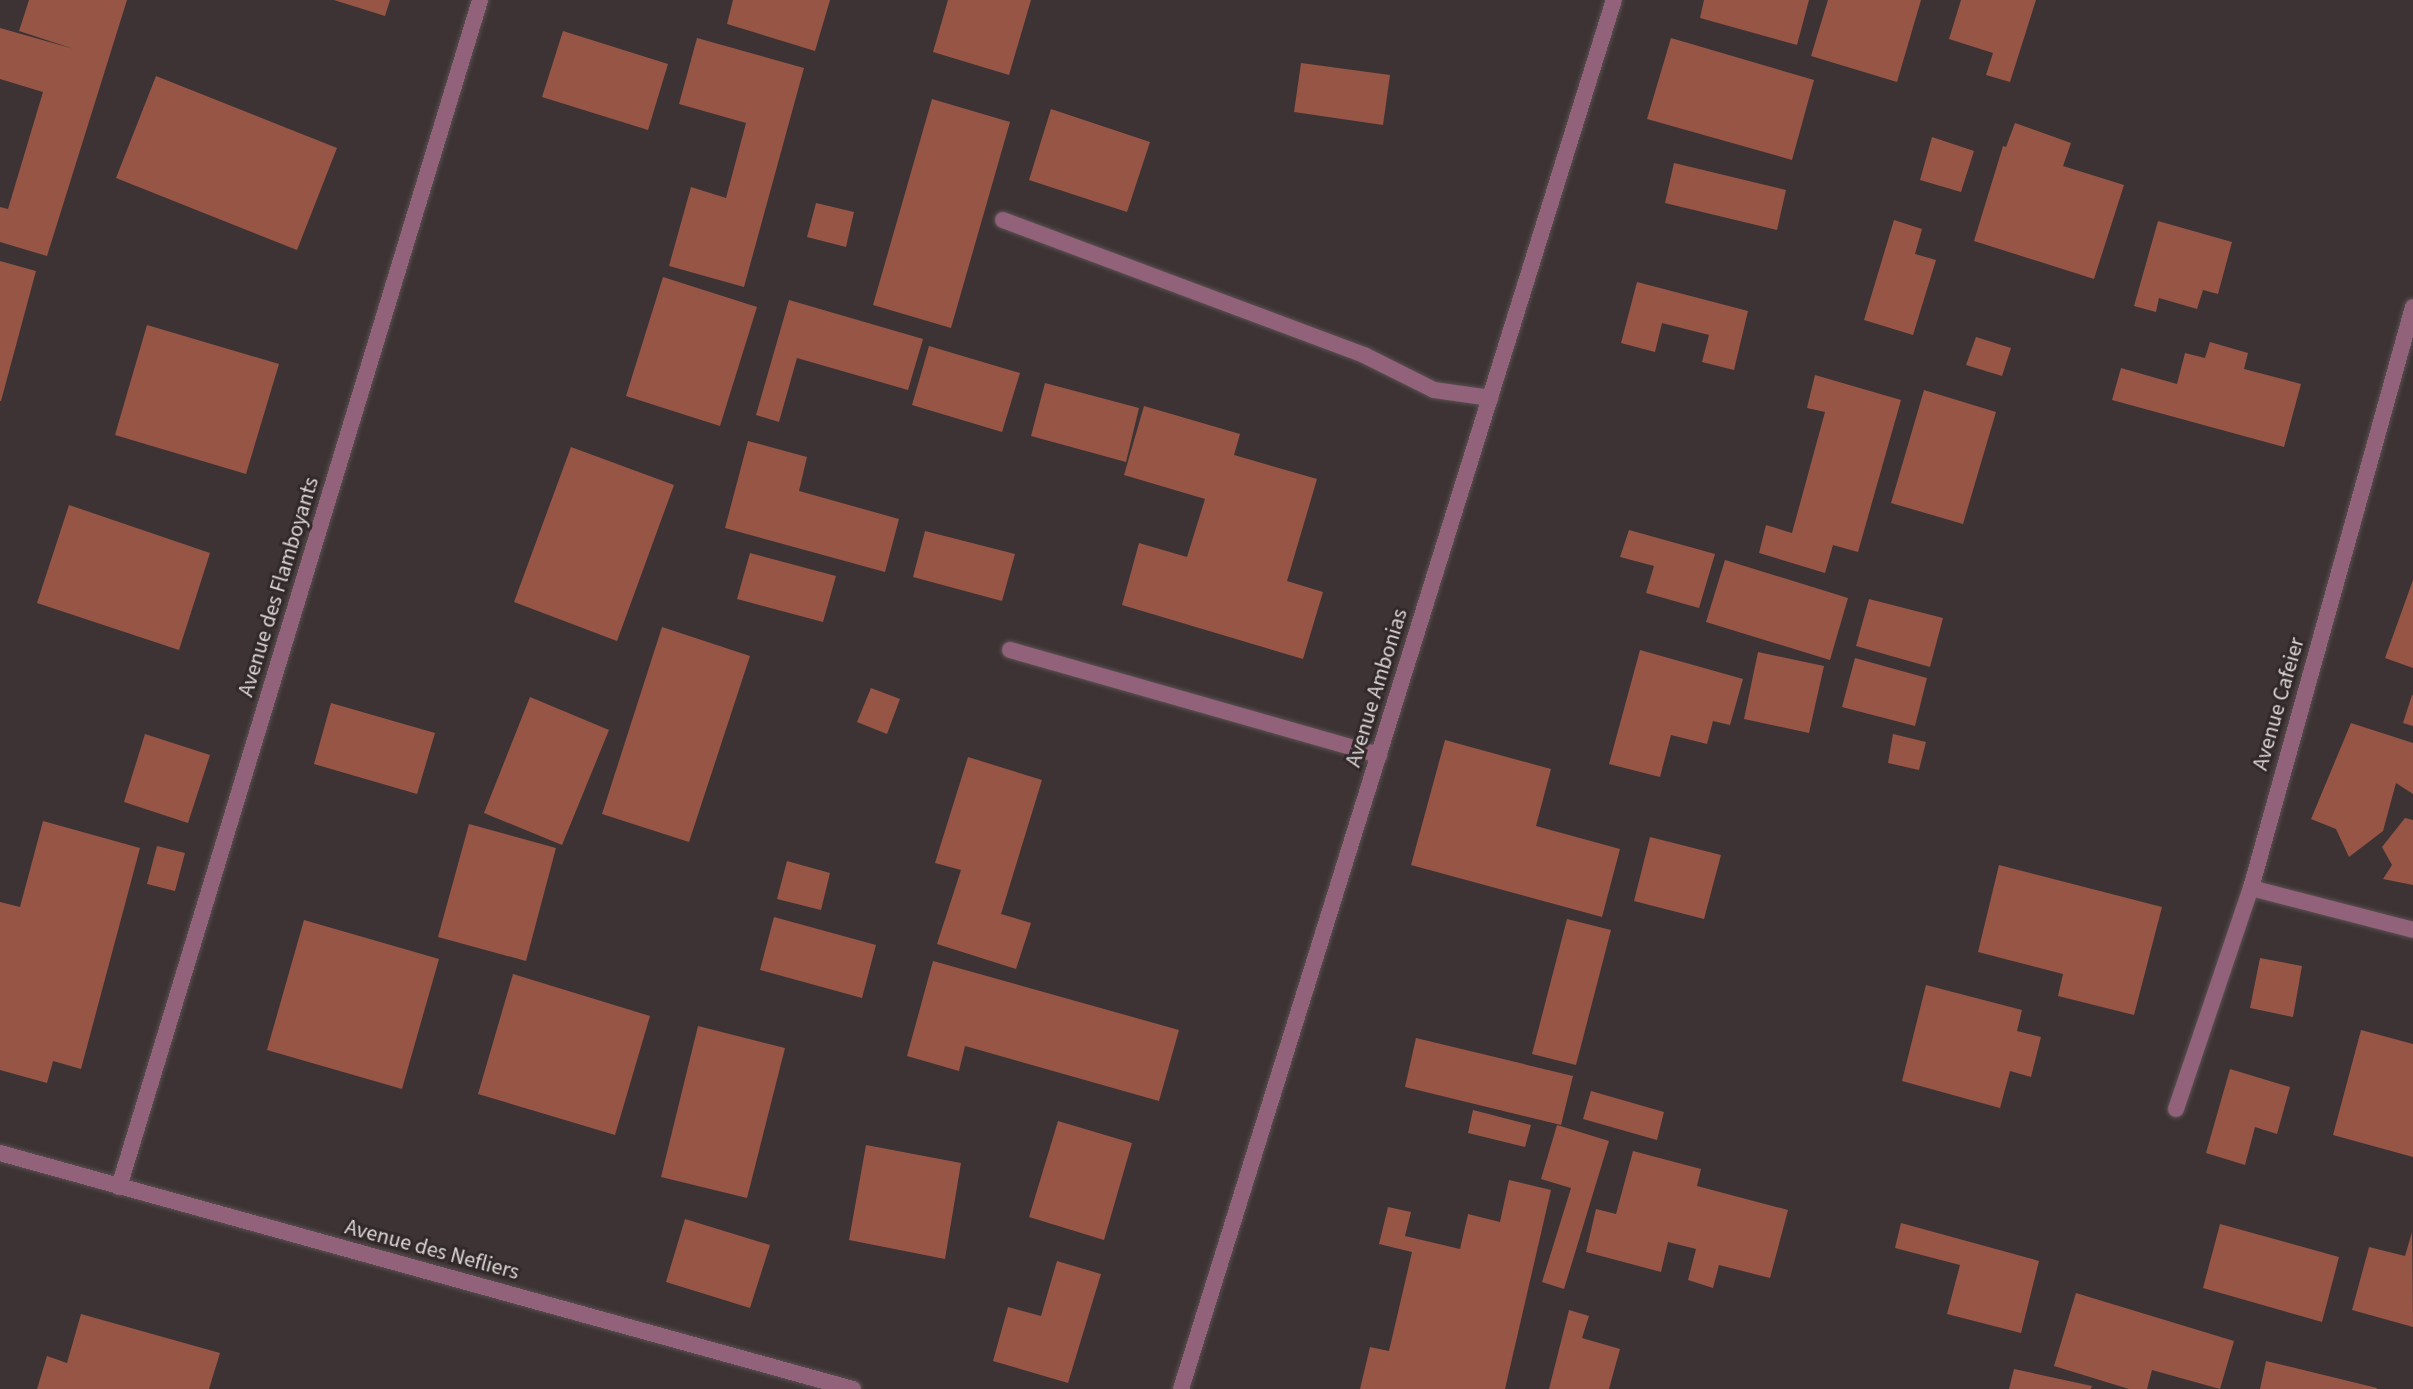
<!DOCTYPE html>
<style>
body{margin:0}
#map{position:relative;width:2413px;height:1389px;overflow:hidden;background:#3d3334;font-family:"Source Sans 3",sans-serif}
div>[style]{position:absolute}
.building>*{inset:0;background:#975546}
.roads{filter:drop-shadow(0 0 2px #5a5051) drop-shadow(0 0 2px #5a5051)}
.service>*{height:16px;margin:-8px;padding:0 8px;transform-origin:8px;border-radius:8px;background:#916279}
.minor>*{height:16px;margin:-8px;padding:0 8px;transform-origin:8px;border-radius:8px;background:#916279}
span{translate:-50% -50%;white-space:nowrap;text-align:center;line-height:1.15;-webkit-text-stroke:6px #32292a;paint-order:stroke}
.street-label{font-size:22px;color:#dcd6d7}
</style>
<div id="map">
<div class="building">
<div style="clip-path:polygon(29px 0,127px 0,47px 256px,0 242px,0 207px,8px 209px,43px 92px,0 79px,0 28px,74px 49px,19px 31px)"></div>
<div style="clip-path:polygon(334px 0,390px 0,385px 16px)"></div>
<div style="clip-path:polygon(733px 0,830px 0,815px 51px,727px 24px)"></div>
<div style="clip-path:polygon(948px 0,1031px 0,1009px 75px,933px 52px)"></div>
<div style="clip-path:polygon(1704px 0,1809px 0,1797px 45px,1700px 18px)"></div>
<div style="clip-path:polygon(1828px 0,1921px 0,1897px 82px,1811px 56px)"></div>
<div style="clip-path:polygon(1961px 0,2036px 0,2010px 82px,1986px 75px,1993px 53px,1949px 39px)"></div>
<div style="clip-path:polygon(563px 31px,668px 64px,648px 130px,542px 97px)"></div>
<div style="clip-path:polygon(697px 38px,804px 68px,744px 287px,669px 266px,691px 187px,726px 198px,746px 123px,679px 104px)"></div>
<div style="clip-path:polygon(1671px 38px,1814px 80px,1792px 160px,1647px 119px)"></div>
<div style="clip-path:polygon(1301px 63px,1390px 75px,1383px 125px,1294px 112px)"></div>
<div style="clip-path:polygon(156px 76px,337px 148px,297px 250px,116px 178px)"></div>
<div style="clip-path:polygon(932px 99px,1010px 122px,951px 328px,873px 305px)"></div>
<div style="clip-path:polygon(1051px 109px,1150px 142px,1127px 212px,1029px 180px)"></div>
<div style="clip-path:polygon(2015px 123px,2071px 143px,2063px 166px,2124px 185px,2094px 279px,1974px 241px,2003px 146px,2006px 147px)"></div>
<div style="clip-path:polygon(1932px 137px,1974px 151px,1961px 192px,1920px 180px)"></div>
<div style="clip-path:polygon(1674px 163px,1786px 190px,1777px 230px,1665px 203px)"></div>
<div style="clip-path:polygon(816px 203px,854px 212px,846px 247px,807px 237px)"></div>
<div style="clip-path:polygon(1894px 220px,1922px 229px,1915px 254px,1936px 260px,1913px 335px,1864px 320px)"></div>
<div style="clip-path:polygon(2158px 221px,2232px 242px,2218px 294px,2203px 290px,2197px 309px,2159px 298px,2156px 312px,2134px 306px)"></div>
<div style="clip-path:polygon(0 261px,36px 271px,1px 401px,0 401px)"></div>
<div style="clip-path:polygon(663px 277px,757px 307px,720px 426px,626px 396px)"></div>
<div style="clip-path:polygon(1637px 282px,1748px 311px,1734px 370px,1702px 362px,1709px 335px,1662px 323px,1655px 352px,1621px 343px)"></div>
<div style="clip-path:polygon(789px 300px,923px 339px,908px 390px,797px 358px,779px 422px,756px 415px)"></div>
<div style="clip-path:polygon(147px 325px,279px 364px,246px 474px,115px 435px)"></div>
<div style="clip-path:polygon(1976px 337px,2011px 348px,2002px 376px,1966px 365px)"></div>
<div style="clip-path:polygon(2210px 342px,2248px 353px,2244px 369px,2301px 384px,2284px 447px,2112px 400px,2121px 368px,2177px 384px,2185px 353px,2205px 358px)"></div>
<div style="clip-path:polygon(929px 346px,1020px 373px,1002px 432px,912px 405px)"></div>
<div style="clip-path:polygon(1815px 375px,1901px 400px,1858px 552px,1833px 545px,1825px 573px,1759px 553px,1766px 525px,1792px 533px,1825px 412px,1807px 408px)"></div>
<div style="clip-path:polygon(1045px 383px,1139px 408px,1126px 462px,1031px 436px)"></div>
<div style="clip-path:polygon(1924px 390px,1996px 412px,1963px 524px,1891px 503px)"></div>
<div style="clip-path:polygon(1144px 406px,1240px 434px,1234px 455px,1317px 479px,1287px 581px,1323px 592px,1303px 659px,1122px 605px,1139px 543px,1187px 557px,1205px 499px,1124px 475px)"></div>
<div style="clip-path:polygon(748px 441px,807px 457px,799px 491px,899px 519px,885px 572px,725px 528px)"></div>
<div style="clip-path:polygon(571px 447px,674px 485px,617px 641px,514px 602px)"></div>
<div style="clip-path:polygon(69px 505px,210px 553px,179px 650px,37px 603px)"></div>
<div style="clip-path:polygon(1629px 530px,1715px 554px,1699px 608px,1646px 593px,1654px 566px,1620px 557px)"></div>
<div style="clip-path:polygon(925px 531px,1015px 554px,1002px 601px,913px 577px)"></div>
<div style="clip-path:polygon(750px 553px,836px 576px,823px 622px,737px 599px)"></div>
<div style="clip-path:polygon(1725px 560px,1848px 598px,1830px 660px,1706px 622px)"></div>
<div style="clip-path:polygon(2413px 580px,2413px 668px,2385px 658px)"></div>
<div style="clip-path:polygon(1869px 599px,1943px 618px,1930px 667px,1856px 646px)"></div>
<div style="clip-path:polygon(662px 627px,750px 656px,689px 842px,602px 814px)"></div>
<div style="clip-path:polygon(1640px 650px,1743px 679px,1730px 725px,1713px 721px,1707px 744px,1671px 735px,1660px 777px,1609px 764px)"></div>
<div style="clip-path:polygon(1758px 652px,1824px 666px,1809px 733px,1744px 719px)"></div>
<div style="clip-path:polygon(1855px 658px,1927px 678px,1915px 726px,1842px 707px)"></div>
<div style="clip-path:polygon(871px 688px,900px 699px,887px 734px,857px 722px)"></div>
<div style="clip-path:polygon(2412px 695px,2413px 695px,2413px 726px,2403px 723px)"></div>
<div style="clip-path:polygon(530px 697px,609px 730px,562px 845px,484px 813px)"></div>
<div style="clip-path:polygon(331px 703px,435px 733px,417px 794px,314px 764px)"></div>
<div style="clip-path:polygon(2351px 723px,2413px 743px,2413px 794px,2396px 783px,2383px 831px,2349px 857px,2336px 829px,2311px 819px)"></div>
<div style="clip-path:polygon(145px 734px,210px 755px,188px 823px,124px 802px)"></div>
<div style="clip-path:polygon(1893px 734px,1926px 742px,1919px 770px,1888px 763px)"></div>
<div style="clip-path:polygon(1445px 740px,1551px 769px,1536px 826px,1620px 849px,1602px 917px,1411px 865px)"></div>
<div style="clip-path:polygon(968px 757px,1042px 780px,1001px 914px,1031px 923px,1016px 969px,937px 944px,961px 870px,935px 863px)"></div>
<div style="clip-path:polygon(2405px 818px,2413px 820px,2413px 885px,2383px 879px,2392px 865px,2382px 847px)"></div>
<div style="clip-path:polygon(43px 821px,140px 848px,81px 1069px,53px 1061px,47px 1083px,0 1070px,0 902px,20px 907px)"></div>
<div style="clip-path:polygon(469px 824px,556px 848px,526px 961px,438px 937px)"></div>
<div style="clip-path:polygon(1650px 837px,1721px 855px,1704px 919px,1634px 901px)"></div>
<div style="clip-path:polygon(157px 846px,185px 853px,175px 891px,147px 884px)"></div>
<div style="clip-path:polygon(787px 861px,830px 873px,821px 910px,777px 899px)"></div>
<div style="clip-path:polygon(1999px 865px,2162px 907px,2134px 1015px,2058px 996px,2063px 974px,1978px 952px)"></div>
<div style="clip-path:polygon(774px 917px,876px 945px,862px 998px,760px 970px)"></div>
<div style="clip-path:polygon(1567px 919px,1611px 930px,1576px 1065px,1532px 1054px)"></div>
<div style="clip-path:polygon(304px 920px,439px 959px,402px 1089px,267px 1050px)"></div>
<div style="clip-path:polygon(2260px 958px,2302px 966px,2293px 1017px,2250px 1008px)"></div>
<div style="clip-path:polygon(933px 961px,1179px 1030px,1159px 1101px,965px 1046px,959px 1071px,907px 1056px)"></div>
<div style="clip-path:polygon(513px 974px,650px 1016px,615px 1135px,478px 1094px)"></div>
<div style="clip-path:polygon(1926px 985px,2022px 1010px,2017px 1031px,2041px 1037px,2031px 1077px,2010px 1071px,2000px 1108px,1902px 1081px)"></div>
<div style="clip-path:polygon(698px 1026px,785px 1048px,747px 1198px,661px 1177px)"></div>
<div style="clip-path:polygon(2361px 1030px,2413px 1044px,2413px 1157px,2333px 1135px)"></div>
<div style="clip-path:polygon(1416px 1038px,1573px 1076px,1561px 1125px,1405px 1087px)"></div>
<div style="clip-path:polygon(2230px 1069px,2290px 1087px,2277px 1134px,2255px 1127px,2245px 1165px,2206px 1153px)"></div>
<div style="clip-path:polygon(1591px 1091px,1664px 1112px,1657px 1140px,1583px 1119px)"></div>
<div style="clip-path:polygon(1473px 1110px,1531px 1125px,1525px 1147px,1468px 1133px)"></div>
<div style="clip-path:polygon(1058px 1121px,1132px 1143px,1104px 1240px,1029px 1217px)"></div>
<div style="clip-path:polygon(1557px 1125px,1609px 1141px,1564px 1289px,1542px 1282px,1571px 1188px,1541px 1179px)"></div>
<div style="clip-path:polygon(866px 1145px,961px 1163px,945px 1259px,849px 1240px)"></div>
<div style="clip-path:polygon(1633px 1151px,1701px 1169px,1697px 1186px,1788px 1210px,1770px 1278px,1719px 1265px,1713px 1288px,1688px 1280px,1696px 1249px,1668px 1242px,1661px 1272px,1586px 1252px,1596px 1209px,1616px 1214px)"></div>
<div style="clip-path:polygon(1509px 1180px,1551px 1190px,1505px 1389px,1360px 1389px,1370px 1347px,1389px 1351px,1412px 1252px,1379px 1244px,1388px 1207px,1411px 1212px,1405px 1236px,1460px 1249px,1468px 1214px,1500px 1222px)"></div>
<div style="clip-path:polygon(685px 1219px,770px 1245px,750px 1308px,666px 1282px)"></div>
<div style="clip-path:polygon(1901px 1223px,2039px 1261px,2021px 1333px,1947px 1314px,1960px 1265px,1895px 1248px)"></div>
<div style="clip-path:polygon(2220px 1224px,2339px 1257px,2322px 1322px,2203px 1288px)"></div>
<div style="clip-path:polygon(2412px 1232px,2413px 1327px,2352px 1310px,2369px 1247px,2405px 1256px)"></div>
<div style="clip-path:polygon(1057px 1261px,1101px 1274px,1068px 1383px,993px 1361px,1008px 1307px,1041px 1316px)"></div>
<div style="clip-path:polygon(2076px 1293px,2234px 1341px,2220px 1389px,2152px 1370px,2147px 1389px,2129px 1389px,2054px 1366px)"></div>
<div style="clip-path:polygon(1569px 1310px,1589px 1316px,1582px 1338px,1620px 1349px,1609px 1389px,1549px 1389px)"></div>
<div style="clip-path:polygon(81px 1314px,220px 1353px,209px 1389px,37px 1389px,47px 1356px,67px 1363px)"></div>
<div style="clip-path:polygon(2266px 1361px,2377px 1388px,2377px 1389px,2260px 1389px)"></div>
<div style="clip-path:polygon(2014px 1369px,2092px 1386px,2091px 1389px,2009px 1389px)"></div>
</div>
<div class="roads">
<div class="service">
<div style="left:1003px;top:220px;width:385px;rotate:20.5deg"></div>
<div style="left:1364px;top:355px;width:78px;rotate:26.6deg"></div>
<div style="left:1434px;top:390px;width:57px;rotate:8.1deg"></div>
</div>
<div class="minor">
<div style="left:1010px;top:650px;width:384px;rotate:15.9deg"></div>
<div style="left:2251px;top:888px;width:167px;rotate:14.5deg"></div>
<div style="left:2176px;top:1109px;width:233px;rotate:-71.3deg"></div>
<div style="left:2251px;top:888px;width:603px;rotate:-74.42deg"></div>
<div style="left:0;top:1153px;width:885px;rotate:15.47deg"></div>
<div style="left:119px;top:1187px;width:1241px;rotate:-73.08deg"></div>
<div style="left:1181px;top:1389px;width:1455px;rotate:-72.69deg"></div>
</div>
</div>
<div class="street-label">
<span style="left:279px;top:587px;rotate:-73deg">Avenue des Flamboyants</span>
<span style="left:1377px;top:688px;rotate:-73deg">Avenue Ambonias</span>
<span style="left:2279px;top:704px;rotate:-74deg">Avenue Cafeier</span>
<span style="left:432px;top:1250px;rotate:15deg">Avenue des Nefliers</span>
</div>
</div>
